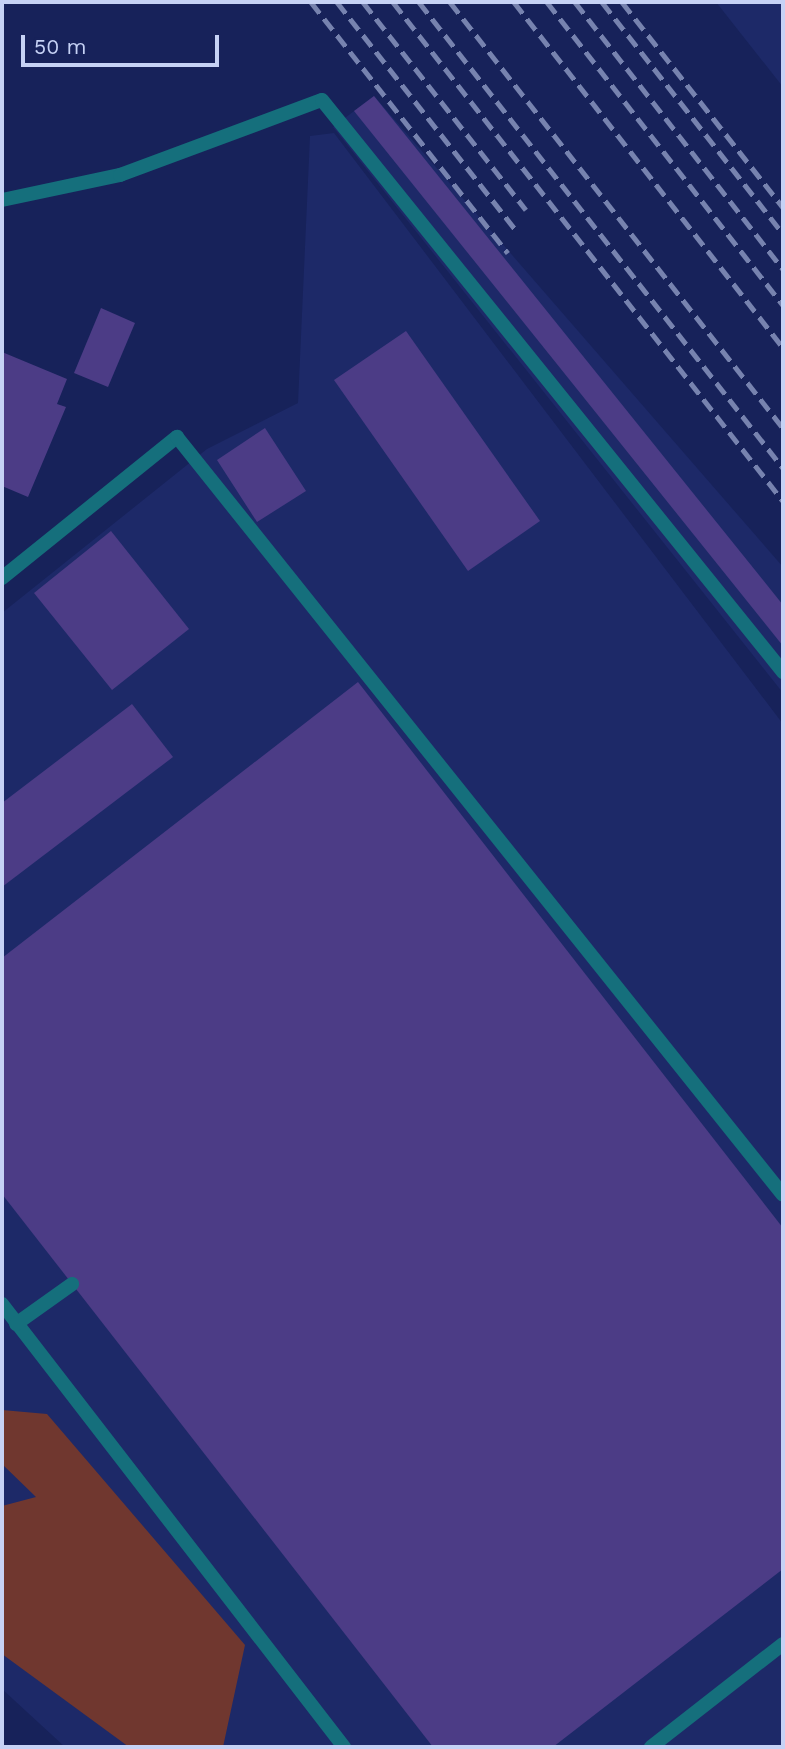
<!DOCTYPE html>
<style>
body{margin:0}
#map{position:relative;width:785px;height:1749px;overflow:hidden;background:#17225a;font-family:"Work Sans",sans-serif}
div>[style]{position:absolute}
.built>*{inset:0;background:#1d2968}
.green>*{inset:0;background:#70372f}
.building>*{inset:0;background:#4c3c86}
.service>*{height:14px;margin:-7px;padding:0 7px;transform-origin:7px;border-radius:7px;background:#156f7c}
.rail>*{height:5px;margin-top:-2.5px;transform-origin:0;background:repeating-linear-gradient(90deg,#7783af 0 14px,transparent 0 21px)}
span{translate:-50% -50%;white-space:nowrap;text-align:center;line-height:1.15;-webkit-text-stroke:7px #17225a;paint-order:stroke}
.frame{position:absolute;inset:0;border:4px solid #c6d2f5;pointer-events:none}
.scale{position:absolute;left:21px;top:35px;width:198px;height:32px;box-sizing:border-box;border:4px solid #c6d2f5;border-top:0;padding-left:9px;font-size:21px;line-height:24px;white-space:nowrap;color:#c6d2f5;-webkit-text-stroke:5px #17225a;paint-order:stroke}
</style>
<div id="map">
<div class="built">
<div style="clip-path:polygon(716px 2px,783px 2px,783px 87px)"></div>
<div style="clip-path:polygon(374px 96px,783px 567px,783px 693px,333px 127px)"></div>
<div style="clip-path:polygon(334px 133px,783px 724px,783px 1747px,65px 1747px,2px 1689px,2px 613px,207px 449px,298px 403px,310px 136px)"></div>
</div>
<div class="green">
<div style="clip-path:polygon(2px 1410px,47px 1414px,245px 1645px,223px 1747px,129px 1747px,2px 1654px,2px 1506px,36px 1497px,2px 1464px)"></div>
</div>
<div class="building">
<div style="clip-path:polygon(374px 96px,783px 605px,783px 646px,354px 111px)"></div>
<div style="clip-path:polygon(101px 308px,135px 323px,108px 387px,74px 373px)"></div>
<div style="clip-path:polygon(406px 331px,540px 521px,468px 571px,334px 380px)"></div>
<div style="clip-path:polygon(2px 352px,67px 379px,57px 404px,66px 407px,28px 497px,2px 486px)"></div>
<div style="clip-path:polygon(265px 428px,306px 491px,257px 522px,217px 460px)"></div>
<div style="clip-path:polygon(111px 531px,189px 629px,112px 690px,34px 593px)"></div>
<div style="clip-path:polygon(358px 682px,783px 1228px,783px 1569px,553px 1747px,433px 1747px,2px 1194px,2px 958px)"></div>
<div style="clip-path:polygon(132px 704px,173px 757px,2px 887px,2px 803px)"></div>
</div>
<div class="service">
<div style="left:2px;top:200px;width:121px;rotate:-12deg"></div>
<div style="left:120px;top:175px;width:215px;rotate:-20.4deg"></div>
<div style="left:322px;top:100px;width:735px;rotate:51.13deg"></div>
<div style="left:2px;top:578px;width:225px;rotate:-38.9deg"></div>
<div style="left:177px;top:437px;width:970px;rotate:51.36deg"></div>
<div style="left:2px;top:1304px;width:560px;rotate:52.33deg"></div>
<div style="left:16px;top:1324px;width:69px;rotate:-35.5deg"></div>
<div style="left:651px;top:1747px;width:167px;rotate:-38deg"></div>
</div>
<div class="rail">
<div style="left:311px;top:2px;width:319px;rotate:51.9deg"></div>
<div style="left:337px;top:2px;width:293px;rotate:51.9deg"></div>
<div style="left:363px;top:2px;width:264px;rotate:51.9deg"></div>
<div style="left:393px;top:2px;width:633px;rotate:51.99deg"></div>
<div style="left:419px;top:2px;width:591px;rotate:52.01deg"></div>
<div style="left:450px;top:2px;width:541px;rotate:51.99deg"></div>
<div style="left:514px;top:2px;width:438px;rotate:52.1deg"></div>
<div style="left:547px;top:2px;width:384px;rotate:52.1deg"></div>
<div style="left:575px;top:2px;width:338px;rotate:52.1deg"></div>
<div style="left:602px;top:2px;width:294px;rotate:52deg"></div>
<div style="left:622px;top:2px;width:261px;rotate:51.9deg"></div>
</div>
<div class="frame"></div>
<div class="scale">50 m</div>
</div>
